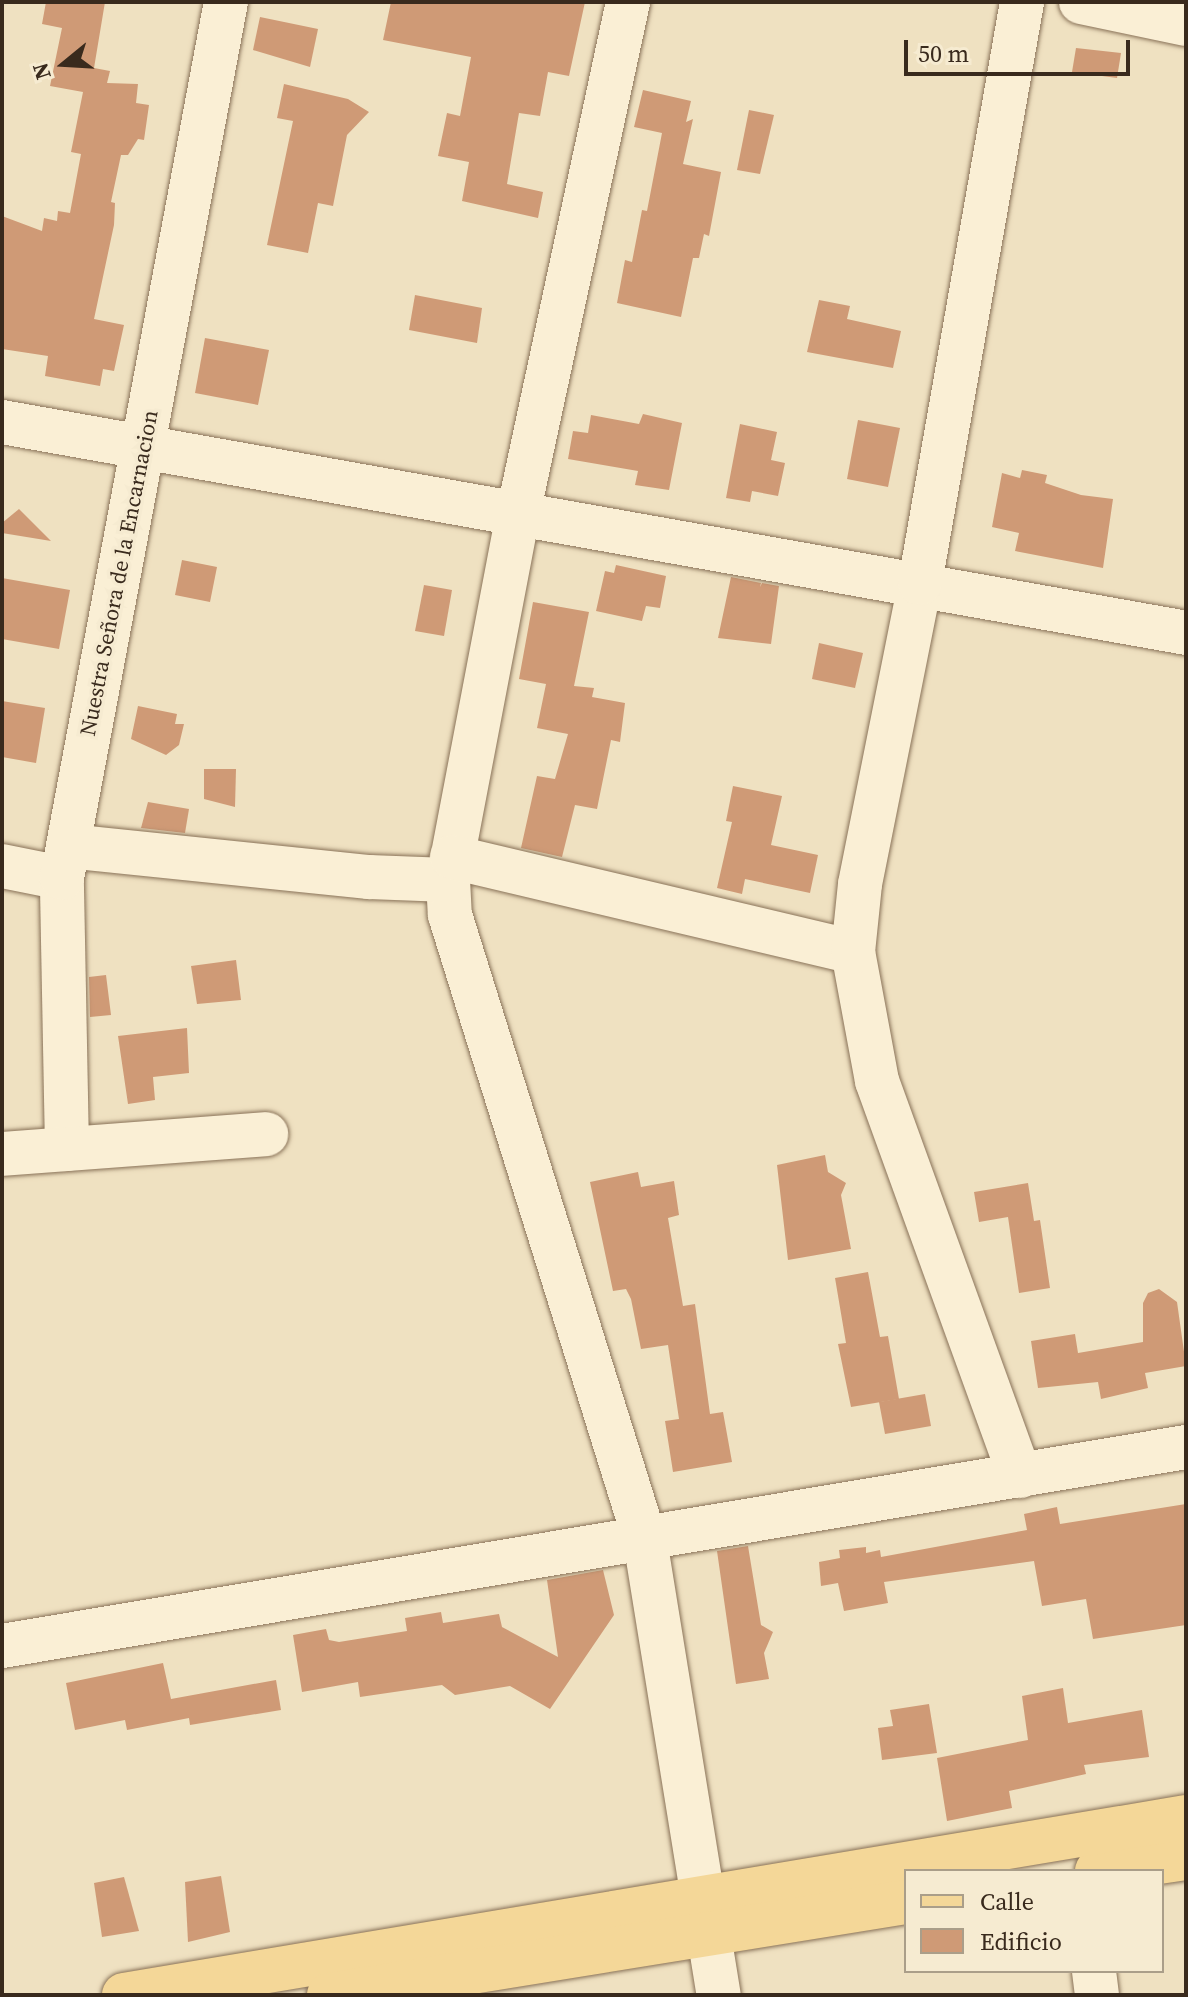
<!DOCTYPE html>
<meta charset="utf-8">
<style>
body{margin:0}
#map{position:relative;width:1188px;height:1997px;overflow:hidden;background:#efe1c1;font-family:"Source Serif 4",serif}
div>[style]{position:absolute}
.building>*{inset:0;background:#cf9a76}
.roads{filter:drop-shadow(0 0 2px #897258) drop-shadow(0 0 2px #897258)}
.minor>*{height:44px;margin:-22px;padding:0 22px;transform-origin:22px;border-radius:22px;background:#faefd5}
.major>*{height:44px;margin:-22px;padding:0 22px;transform-origin:22px;border-radius:22px;background:#f4d798}
span{translate:-50% -50%;white-space:nowrap;text-align:center;line-height:1.15;-webkit-text-stroke:7px #f6ebd1;paint-order:stroke}
.street-label{font-size:22px;color:#392a1d}
.frame{position:absolute;inset:0;border:4px solid #392a1d;pointer-events:none}
.legend{position:absolute;left:904px;top:1869px;width:260px;height:104px;box-sizing:border-box;background:#f6ebd1;border:2px solid #aa9e89;margin:0;padding:10px 14px;list-style:none;font-size:24px;color:#392a1d}
.legend li{display:flex;align-items:center;gap:16px;height:40px}
.legend b{width:40px;border:2px solid #aa9e89}
.north{position:absolute;left:24px;top:24px;width:80px;height:80px;-webkit-text-stroke:6px #f6ebd1;paint-order:stroke;rotate:252deg;font-size:22px;font-weight:700;line-height:32px;text-align:center;color:#392a1d}
.north::after{content:'';display:block;margin:auto;width:28px;height:36px;background:#392a1d;clip-path:polygon(50% 0,100% 100%,50% 72%,0 100%)}
.scale{position:absolute;left:904px;top:40px;width:226px;height:36px;box-sizing:border-box;border:4px solid #392a1d;border-top:0;padding-left:10px;font-size:24px;line-height:28px;white-space:nowrap;color:#392a1d;-webkit-text-stroke:6px #f6ebd1;paint-order:stroke}
</style>
<div id="map">
<div class="building">
<div style="clip-path:polygon(46px 2px,105px 2px,94px 68px,110px 71px,107px 83px,138px 84px,136px 103px,149px 105px,144px 140px,138px 139px,128px 155px,121px 155px,111px 202px,115px 203px,114px 225px,94px 319px,124px 325px,114px 371px,103px 369px,100px 386px,45px 376px,48px 356px,2px 349px,2px 216px,42px 231px,44px 218px,57px 221px,58px 211px,70px 213px,81px 154px,71px 152px,83px 92px,50px 86px,62px 28px,42px 24px)"></div>
<div style="clip-path:polygon(391px 2px,585px 2px,569px 76px,548px 72px,540px 116px,519px 113px,507px 184px,543px 192px,538px 218px,462px 201px,469px 162px,438px 156px,447px 113px,460px 116px,471px 57px,383px 40px)"></div>
<div style="clip-path:polygon(260px 17px,318px 29px,310px 67px,253px 50px)"></div>
<div style="clip-path:polygon(1076px 48px,1121px 53px,1117px 78px,1072px 72px)"></div>
<div style="clip-path:polygon(284px 84px,348px 99px,369px 112px,347px 135px,333px 206px,318px 203px,308px 253px,267px 245px,293px 121px,277px 118px)"></div>
<div style="clip-path:polygon(643px 90px,691px 101px,686px 122px,693px 119px,683px 164px,721px 172px,709px 236px,704px 234px,699px 258px,693px 258px,681px 317px,617px 303px,625px 260px,632px 262px,642px 210px,647px 211px,662px 133px,634px 127px)"></div>
<div style="clip-path:polygon(749px 110px,774px 115px,760px 174px,737px 170px)"></div>
<div style="clip-path:polygon(415px 295px,482px 308px,477px 343px,409px 330px)"></div>
<div style="clip-path:polygon(819px 300px,850px 306px,847px 319px,901px 331px,893px 368px,807px 352px)"></div>
<div style="clip-path:polygon(205px 338px,269px 350px,258px 405px,195px 393px)"></div>
<div style="clip-path:polygon(643px 414px,682px 423px,669px 490px,635px 485px,638px 471px,568px 459px,573px 431px,588px 433px,591px 415px,639px 424px)"></div>
<div style="clip-path:polygon(858px 420px,900px 428px,888px 487px,847px 479px)"></div>
<div style="clip-path:polygon(740px 424px,777px 432px,771px 460px,785px 463px,778px 496px,752px 491px,750px 502px,726px 498px)"></div>
<div style="clip-path:polygon(1022px 470px,1047px 475px,1045px 483px,1081px 495px,1113px 499px,1103px 568px,1015px 551px,1019px 533px,992px 527px,1002px 473px,1020px 478px)"></div>
<div style="clip-path:polygon(19px 509px,51px 541px,2px 533px,2px 523px)"></div>
<div style="clip-path:polygon(182px 560px,217px 567px,210px 602px,175px 595px)"></div>
<div style="clip-path:polygon(616px 565px,666px 576px,660px 608px,646px 606px,642px 621px,596px 611px,605px 571px,614px 573px)"></div>
<div style="clip-path:polygon(731px 577px,761px 583px,760px 587px,762px 583px,779px 586px,771px 644px,718px 638px)"></div>
<div style="clip-path:polygon(2px 578px,70px 590px,59px 649px,2px 639px)"></div>
<div style="clip-path:polygon(424px 585px,452px 590px,444px 636px,415px 631px)"></div>
<div style="clip-path:polygon(533px 602px,589px 612px,574px 686px,594px 688px,592px 697px,625px 703px,620px 742px,611px 740px,597px 809px,575px 805px,562px 857px,521px 848px,537px 776px,555px 779px,568px 734px,537px 728px,546px 684px,519px 679px)"></div>
<div style="clip-path:polygon(819px 643px,863px 653px,855px 688px,812px 679px)"></div>
<div style="clip-path:polygon(2px 701px,45px 708px,36px 763px,2px 757px)"></div>
<div style="clip-path:polygon(138px 706px,177px 714px,175px 724px,184px 724px,179px 745px,166px 755px,131px 739px)"></div>
<div style="clip-path:polygon(204px 769px,236px 769px,235px 807px,204px 799px)"></div>
<div style="clip-path:polygon(733px 786px,782px 796px,771px 845px,818px 855px,810px 893px,745px 879px,742px 894px,717px 888px,732px 822px,726px 821px)"></div>
<div style="clip-path:polygon(148px 802px,189px 809px,185px 833px,141px 828px)"></div>
<div style="clip-path:polygon(236px 960px,241px 1000px,197px 1004px,191px 966px)"></div>
<div style="clip-path:polygon(106px 975px,111px 1015px,90px 1017px,89px 977px)"></div>
<div style="clip-path:polygon(187px 1028px,189px 1073px,153px 1077px,155px 1100px,128px 1104px,118px 1036px)"></div>
<div style="clip-path:polygon(825px 1155px,828px 1172px,846px 1183px,841px 1195px,851px 1249px,788px 1260px,777px 1165px)"></div>
<div style="clip-path:polygon(638px 1172px,641px 1187px,674px 1181px,679px 1215px,668px 1218px,683px 1306px,695px 1304px,710px 1414px,723px 1412px,732px 1462px,673px 1472px,665px 1421px,679px 1419px,668px 1345px,641px 1349px,631px 1299px,626px 1289px,613px 1291px,590px 1182px)"></div>
<div style="clip-path:polygon(1028px 1183px,1034px 1221px,1040px 1220px,1050px 1288px,1019px 1293px,1008px 1217px,979px 1222px,974px 1192px)"></div>
<div style="clip-path:polygon(868px 1272px,880px 1337px,888px 1336px,899px 1399px,851px 1407px,838px 1344px,846px 1343px,835px 1278px)"></div>
<div style="clip-path:polygon(1159px 1289px,1177px 1302px,1186px 1366px,1145px 1373px,1148px 1388px,1101px 1399px,1098px 1382px,1038px 1388px,1031px 1341px,1075px 1334px,1078px 1353px,1143px 1342px,1143px 1303px,1148px 1293px)"></div>
<div style="clip-path:polygon(925px 1394px,931px 1426px,885px 1434px,879px 1402px)"></div>
<div style="clip-path:polygon(1186px 1504px,1186px 1625px,1093px 1639px,1086px 1599px,1042px 1606px,1034px 1561px,884px 1582px,888px 1603px,844px 1611px,838px 1583px,821px 1586px,819px 1562px,840px 1558px,839px 1550px,866px 1547px,866px 1553px,880px 1550px,881px 1557px,1027px 1530px,1024px 1514px,1057px 1507px,1060px 1524px)"></div>
<div style="clip-path:polygon(748px 1546px,761px 1625px,773px 1632px,764px 1653px,769px 1679px,736px 1684px,717px 1551px)"></div>
<div style="clip-path:polygon(603px 1570px,614px 1615px,550px 1709px,510px 1686px,455px 1695px,442px 1685px,360px 1697px,358px 1682px,302px 1692px,293px 1635px,326px 1629px,329px 1640px,339px 1642px,407px 1631px,405px 1618px,441px 1612px,443px 1623px,499px 1614px,502px 1627px,558px 1657px,547px 1580px)"></div>
<div style="clip-path:polygon(163px 1663px,171px 1699px,276px 1680px,281px 1710px,190px 1725px,189px 1718px,127px 1730px,125px 1720px,75px 1730px,66px 1683px)"></div>
<div style="clip-path:polygon(1063px 1688px,1068px 1723px,1142px 1710px,1149px 1757px,1084px 1765px,1086px 1774px,1009px 1791px,1012px 1808px,947px 1821px,937px 1758px,1028px 1740px,1022px 1696px)"></div>
<div style="clip-path:polygon(929px 1704px,937px 1753px,882px 1760px,878px 1728px,893px 1726px,890px 1710px)"></div>
<div style="clip-path:polygon(221px 1876px,230px 1932px,188px 1942px,185px 1882px)"></div>
<div style="clip-path:polygon(124px 1877px,139px 1931px,102px 1937px,94px 1883px)"></div>
</div>
<div class="roads">
<div class="minor">
<div style="left:628px;top:2px;width:524px;rotate:102.13deg"></div>
<div style="left:518px;top:514px;width:373px;rotate:100.8deg"></div>
<div style="left:448px;top:880px;width:35px;rotate:87deg"></div>
<div style="left:450px;top:915px;width:655px;rotate:72.67deg"></div>
<div style="left:645px;top:1540px;width:461px;rotate:80.8deg"></div>
<div style="left:1081px;top:2px;width:107px;rotate:11.8deg"></div>
<div style="left:2px;top:422px;width:1203px;rotate:10.1deg"></div>
<div style="left:68px;top:846px;width:303px;rotate:5.9deg"></div>
<div style="left:369px;top:877px;width:79px;rotate:2.2deg"></div>
<div style="left:452px;top:857px;width:412px;rotate:13.3deg"></div>
<div style="left:2px;top:866px;width:61px;rotate:11.3deg"></div>
<div style="left:67px;top:1149px;width:271px;rotate:-91.1deg"></div>
<div style="left:62px;top:878px;width:891px;rotate:-79.4deg"></div>
<div style="left:2px;top:1154px;width:265px;rotate:-4.3deg"></div>
<div style="left:1020px;top:1476px;width:420px;rotate:-109.9deg"></div>
<div style="left:877px;top:1081px;width:131px;rotate:-100.5deg"></div>
<div style="left:853px;top:952px;width:68px;rotate:-84.1deg"></div>
<div style="left:860px;top:884px;width:307px;rotate:-78.7deg"></div>
<div style="left:920px;top:583px;width:590px;rotate:-80.04deg"></div>
<div style="left:2px;top:1646px;width:1201px;rotate:-9.54deg"></div>
<div style="left:1094px;top:1971px;width:24px;rotate:83deg"></div>
</div>
<div class="major">
<div style="left:1097px;top:1871px;width:90px;rotate:-8.3deg"></div>
<div style="left:124px;top:1995px;width:1077px;rotate:-9.51deg"></div>
<div style="left:329px;top:1995px;width:584px;rotate:-9.16deg"></div>
</div>
</div>
<div class="street-label">
<span style="left:119px;top:573px;rotate:-79deg">Nuestra Señora de la Encarnacion</span>
</div>
<div class="frame"></div>
<ul class="legend">
<li><b style="height:10px;background:#f4d798"></b>Calle</li>
<li><b style="height:22px;background:#cf9a76"></b>Edificio</li>
</ul>
<div class="north">N</div>
<div class="scale">50 m</div>
</div>
